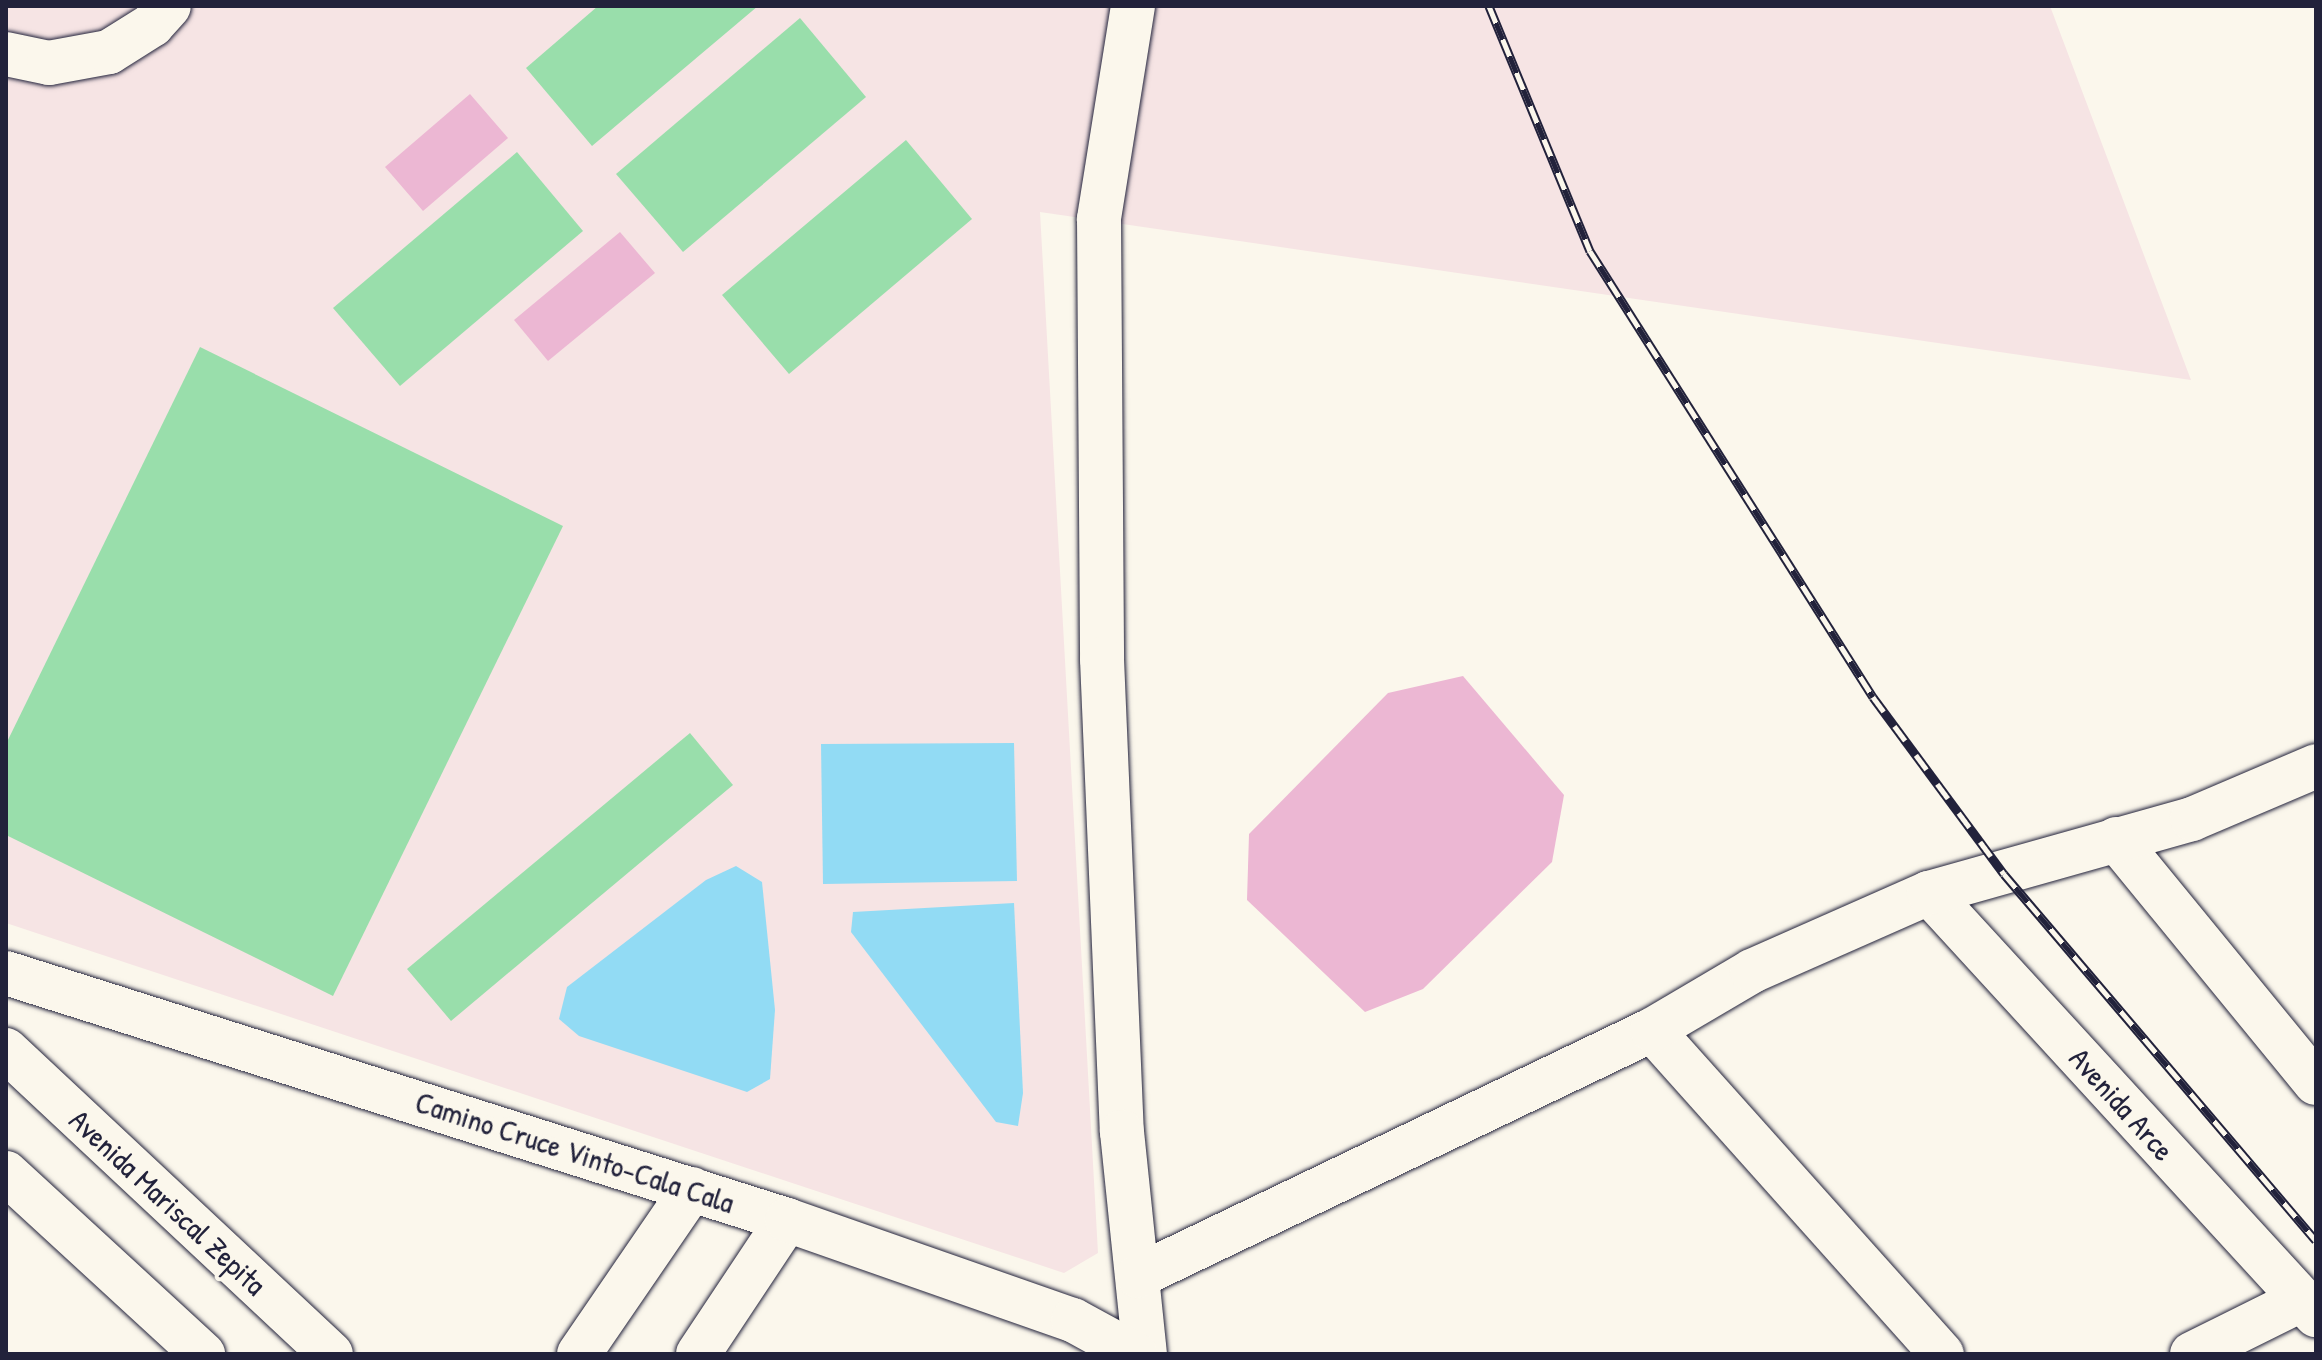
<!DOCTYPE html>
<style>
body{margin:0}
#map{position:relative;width:2322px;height:1360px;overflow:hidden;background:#fbf7ec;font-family:"Patrick Hand",sans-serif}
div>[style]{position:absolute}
.built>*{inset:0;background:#f6e4e4}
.green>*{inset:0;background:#99deab}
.water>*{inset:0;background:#92dbf4}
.building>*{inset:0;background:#ecb7d3}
.roads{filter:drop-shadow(0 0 2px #22223b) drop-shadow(0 0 2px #22223b)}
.minor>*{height:44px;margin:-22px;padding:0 22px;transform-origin:22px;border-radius:22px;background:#fbf7ec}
.major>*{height:44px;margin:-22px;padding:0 22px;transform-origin:22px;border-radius:22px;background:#fbf7ec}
.rail>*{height:9px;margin-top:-4.5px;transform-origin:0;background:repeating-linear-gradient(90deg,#fbf7ec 0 18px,#22223b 0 36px);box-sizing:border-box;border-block:2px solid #22223b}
span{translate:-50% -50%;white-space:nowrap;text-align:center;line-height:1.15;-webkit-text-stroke:8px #fbf7ec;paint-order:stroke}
.street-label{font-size:30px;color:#22223b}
.frame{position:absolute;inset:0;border:8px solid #22223b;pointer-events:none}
</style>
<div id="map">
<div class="built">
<div style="clip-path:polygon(6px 6px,2050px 6px,2191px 380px,1040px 212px,1098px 1253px,1064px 1273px,6px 923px)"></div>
</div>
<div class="green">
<div style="clip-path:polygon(598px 6px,758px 6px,592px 146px,526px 68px)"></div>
<div style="clip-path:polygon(800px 18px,866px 97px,683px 252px,616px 174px)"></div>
<div style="clip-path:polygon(906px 140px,972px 219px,789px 374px,722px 295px)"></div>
<div style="clip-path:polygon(517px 152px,583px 231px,400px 386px,333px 308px)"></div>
<div style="clip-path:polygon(200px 347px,563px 526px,333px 996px,6px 835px,6px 744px)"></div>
<div style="clip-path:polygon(690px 733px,733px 785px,451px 1021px,407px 969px)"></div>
</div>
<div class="water">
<div style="clip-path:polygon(1014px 743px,1017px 881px,823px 884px,821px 744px)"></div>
<div style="clip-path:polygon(736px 866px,762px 882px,775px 1010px,770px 1079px,747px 1092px,579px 1036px,559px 1019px,567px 987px,706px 880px)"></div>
<div style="clip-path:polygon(1014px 903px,1023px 1093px,1018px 1126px,996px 1122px,851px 932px,853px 912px)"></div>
</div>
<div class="building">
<div style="clip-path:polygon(470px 94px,508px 138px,423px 211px,385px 167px)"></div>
<div style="clip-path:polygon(620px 232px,655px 273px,548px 361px,514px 320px)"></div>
<div style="clip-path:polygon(1463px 676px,1564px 795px,1552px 862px,1423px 989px,1365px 1012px,1247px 900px,1249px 834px,1388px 693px)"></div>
</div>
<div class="roads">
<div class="minor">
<div style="left:1133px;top:6px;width:216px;rotate:99.1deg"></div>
<div style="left:1099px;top:219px;width:440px;rotate:89.6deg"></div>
<div style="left:1102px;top:659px;width:473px;rotate:87.6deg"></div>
<div style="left:1122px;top:1132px;width:223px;rotate:84.1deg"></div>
<div style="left:6px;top:54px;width:44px;rotate:11.8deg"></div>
<div style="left:49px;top:63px;width:61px;rotate:-10.4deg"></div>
<div style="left:109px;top:52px;width:51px;rotate:-32.1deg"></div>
<div style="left:152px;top:25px;width:25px;rotate:-48deg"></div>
<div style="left:2116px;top:839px;width:315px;rotate:50.7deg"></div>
<div style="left:1929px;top:893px;width:573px;rotate:47.48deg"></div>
<div style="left:1652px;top:1030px;width:435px;rotate:48.2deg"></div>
<div style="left:6px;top:1050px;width:445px;rotate:43.1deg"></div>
<div style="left:6px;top:1173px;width:268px;rotate:42.6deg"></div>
<div style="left:1138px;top:1276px;width:570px;rotate:-25.58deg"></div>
<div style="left:1652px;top:1030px;width:116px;rotate:-30.5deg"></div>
<div style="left:1752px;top:971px;width:193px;rotate:-23.8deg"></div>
<div style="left:1929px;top:893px;width:273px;rotate:-15.7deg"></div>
<div style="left:2192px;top:819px;width:135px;rotate:-23.1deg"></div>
<div style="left:579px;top:1354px;width:200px;rotate:-55.6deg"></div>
<div style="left:698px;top:1354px;width:161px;rotate:-56.4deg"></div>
<div style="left:2192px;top:1354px;width:122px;rotate:-26.4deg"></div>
</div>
<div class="major">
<div style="left:6px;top:973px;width:819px;rotate:17.55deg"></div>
<div style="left:787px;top:1220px;width:303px;rotate:19.3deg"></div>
<div style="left:1073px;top:1320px;width:71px;rotate:28.7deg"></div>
</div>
</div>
<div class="rail">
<div style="left:1489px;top:6px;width:265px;rotate:67.6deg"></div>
<div style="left:1590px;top:251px;width:528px;rotate:57.6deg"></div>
<div style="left:1873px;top:697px;width:220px;rotate:53.5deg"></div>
<div style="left:2004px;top:874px;width:481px;rotate:49.6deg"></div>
</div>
<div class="street-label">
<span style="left:2122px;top:1104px;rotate:48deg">Avenida Arce</span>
<span style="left:575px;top:1152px;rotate:18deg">Camino Cruce Vinto-Cala Cala</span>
<span style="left:168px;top:1202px;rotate:43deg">Avenida Mariscal Zepita</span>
</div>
<div class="frame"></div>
</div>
